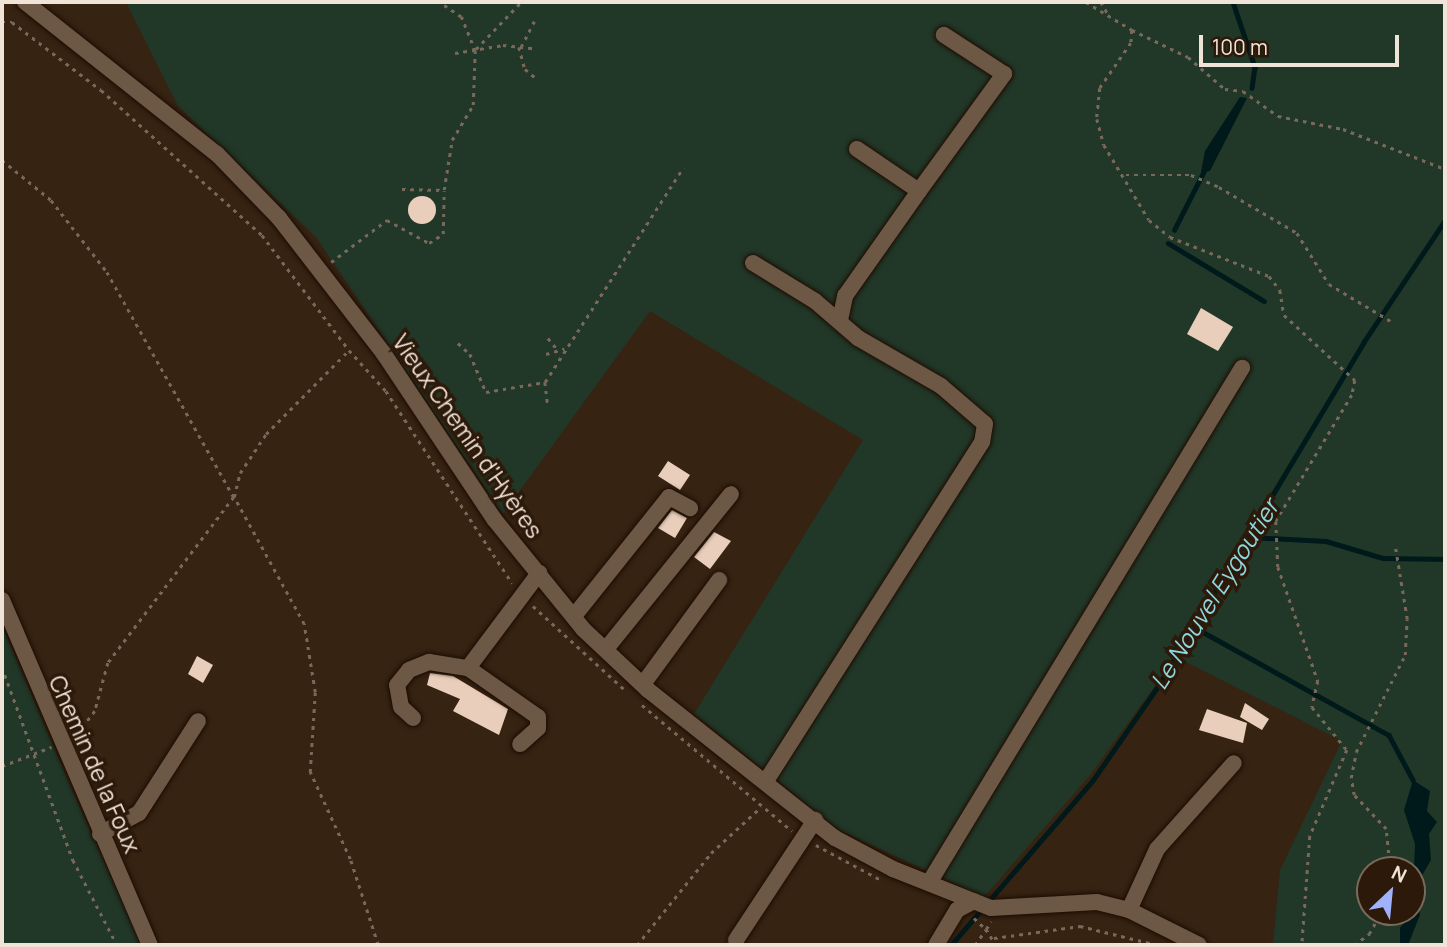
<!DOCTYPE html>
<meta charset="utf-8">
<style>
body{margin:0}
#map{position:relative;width:1447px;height:947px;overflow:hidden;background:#362312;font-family:Manrope,sans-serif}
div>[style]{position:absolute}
.green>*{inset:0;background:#213828}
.water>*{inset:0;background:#00191b}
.stream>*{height:4.5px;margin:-2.25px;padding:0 2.25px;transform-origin:2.25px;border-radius:2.25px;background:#00191b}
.building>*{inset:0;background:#e9cfbb}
.round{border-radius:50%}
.path>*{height:2.5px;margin-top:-1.25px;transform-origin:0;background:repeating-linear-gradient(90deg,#7a695a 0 3.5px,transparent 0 8.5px)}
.roads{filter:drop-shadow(0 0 2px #1d0c00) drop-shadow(0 0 2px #1d0c00)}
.minor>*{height:16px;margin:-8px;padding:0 8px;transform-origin:8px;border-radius:8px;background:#6d5745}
span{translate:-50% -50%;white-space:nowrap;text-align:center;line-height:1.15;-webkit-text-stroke:7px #2c1909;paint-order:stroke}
.street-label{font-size:23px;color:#f0e3d8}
.water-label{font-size:24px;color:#8ed6dd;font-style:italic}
.frame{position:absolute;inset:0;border:4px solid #f0e3d8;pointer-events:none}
.north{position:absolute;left:1356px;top:856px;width:70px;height:70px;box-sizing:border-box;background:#2c1909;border:2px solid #7a6a5c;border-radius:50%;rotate:26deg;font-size:19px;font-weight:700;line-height:28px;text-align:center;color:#f0e3d8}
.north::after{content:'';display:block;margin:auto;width:24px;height:32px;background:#a1b2fd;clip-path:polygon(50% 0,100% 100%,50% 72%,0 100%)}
.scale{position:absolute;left:1199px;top:35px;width:200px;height:32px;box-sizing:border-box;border:4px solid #f0e3d8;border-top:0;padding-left:9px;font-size:21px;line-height:24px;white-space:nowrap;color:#f0e3d8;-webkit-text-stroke:5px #2c1909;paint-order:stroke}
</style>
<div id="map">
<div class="green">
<div style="clip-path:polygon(evenodd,126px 2px,1445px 2px,1445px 945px,1273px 945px,1280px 870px,1342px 741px,1176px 657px,1090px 775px,984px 897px,839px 830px,694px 714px,863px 440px,650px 311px,503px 514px,316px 237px,178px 106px,126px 2px,1370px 870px,1412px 870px,1412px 912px,1370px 912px,1370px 870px)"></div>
<div style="clip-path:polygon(2px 626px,74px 795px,142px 945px,2px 945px)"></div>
</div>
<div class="water">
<div style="clip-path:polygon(1240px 97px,1247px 98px,1210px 171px,1201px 172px,1205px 151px)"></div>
<div style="clip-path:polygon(1413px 780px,1430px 791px,1427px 811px,1437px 822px,1429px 834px,1431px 860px,1417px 884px,1420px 915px,1408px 945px,1400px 945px,1400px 928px,1412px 912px,1415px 844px,1404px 810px)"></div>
</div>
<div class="stream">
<div style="left:1233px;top:2px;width:69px;rotate:71.3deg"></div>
<div style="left:1255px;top:67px;width:21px;rotate:98deg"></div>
<div style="left:1174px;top:230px;width:68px;rotate:-63.1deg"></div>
<div style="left:1168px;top:243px;width:112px;rotate:31.1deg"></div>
<div style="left:1250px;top:537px;width:76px;rotate:3deg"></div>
<div style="left:1326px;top:541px;width:59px;rotate:16.6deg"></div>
<div style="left:1383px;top:558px;width:62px;rotate:0.9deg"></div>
<div style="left:1194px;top:627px;width:223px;rotate:29deg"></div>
<div style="left:1389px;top:735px;width:51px;rotate:61.9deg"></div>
<div style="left:951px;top:945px;width:218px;rotate:-49.3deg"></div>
<div style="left:1093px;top:780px;width:114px;rotate:-55.3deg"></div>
<div style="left:1158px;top:686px;width:400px;rotate:-59.1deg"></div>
<div style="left:1363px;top:343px;width:148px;rotate:-56.3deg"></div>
</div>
<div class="building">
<div class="round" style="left:408px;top:196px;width:28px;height:28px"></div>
<div style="clip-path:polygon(1201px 308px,1233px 327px,1218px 351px,1187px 334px)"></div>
<div style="clip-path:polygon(668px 461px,690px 475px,680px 490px,658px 476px)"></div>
<div style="clip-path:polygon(672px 510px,687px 518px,675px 538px,658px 528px)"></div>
<div style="clip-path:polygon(714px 532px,731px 541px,710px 569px,694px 557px)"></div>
<div style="clip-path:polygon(197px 656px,213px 665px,203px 683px,188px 674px)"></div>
<div style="clip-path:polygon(430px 673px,453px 676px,508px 709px,499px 735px,453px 711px,460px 699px,427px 685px)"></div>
<div style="clip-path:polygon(1245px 703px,1269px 719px,1262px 730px,1240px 717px)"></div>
<div style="clip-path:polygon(1207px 709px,1247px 723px,1243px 743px,1199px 730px)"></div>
</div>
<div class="path">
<div style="left:1086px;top:2px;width:54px;rotate:31.3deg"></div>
<div style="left:1132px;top:30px;width:13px;rotate:94deg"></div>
<div style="left:1131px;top:43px;width:55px;rotate:124.6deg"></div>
<div style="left:1100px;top:88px;width:31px;rotate:96deg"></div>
<div style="left:1097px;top:119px;width:27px;rotate:75deg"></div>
<div style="left:1104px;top:145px;width:87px;rotate:59deg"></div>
<div style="left:1149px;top:220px;width:27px;rotate:39deg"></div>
<div style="left:1170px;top:237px;width:106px;rotate:21.5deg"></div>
<div style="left:1269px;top:276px;width:18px;rotate:52deg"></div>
<div style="left:1280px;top:290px;width:25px;rotate:81deg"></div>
<div style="left:1284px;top:315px;width:96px;rotate:42.5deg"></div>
<div style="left:1355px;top:380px;width:15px;rotate:101deg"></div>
<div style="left:1352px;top:395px;width:147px;rotate:121.1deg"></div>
<div style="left:1276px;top:521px;width:46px;rotate:87.5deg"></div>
<div style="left:1278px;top:567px;width:121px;rotate:70.7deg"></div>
<div style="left:1318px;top:681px;width:27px;rotate:103deg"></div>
<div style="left:1312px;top:707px;width:55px;rotate:50.9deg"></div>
<div style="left:1347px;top:750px;width:94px;rotate:113.3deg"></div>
<div style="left:1310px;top:836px;width:109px;rotate:94.2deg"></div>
<div style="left:1101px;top:2px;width:16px;rotate:60deg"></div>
<div style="left:2px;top:22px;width:10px"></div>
<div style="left:12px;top:22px;width:112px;rotate:37.4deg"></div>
<div style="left:101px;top:90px;width:217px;rotate:42deg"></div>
<div style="left:262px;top:235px;width:144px;rotate:52.9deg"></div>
<div style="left:1132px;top:30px;width:62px;rotate:25.7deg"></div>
<div style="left:1188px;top:57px;width:49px;rotate:40.9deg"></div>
<div style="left:1225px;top:89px;width:18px;rotate:6deg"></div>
<div style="left:1243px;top:91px;width:43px;rotate:35.5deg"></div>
<div style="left:1278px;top:116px;width:66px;rotate:11.3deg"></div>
<div style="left:1343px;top:129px;width:110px;rotate:21.4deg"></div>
<div style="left:519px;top:47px;width:23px;rotate:75deg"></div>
<div style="left:525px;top:69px;width:16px;rotate:40deg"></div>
<div style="left:521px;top:47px;width:33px;rotate:-63deg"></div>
<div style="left:476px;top:49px;width:65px;rotate:-46.2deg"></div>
<div style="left:455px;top:53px;width:49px;rotate:-9.5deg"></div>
<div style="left:503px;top:45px;width:30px;rotate:6deg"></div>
<div style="left:2px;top:160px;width:63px;rotate:39.2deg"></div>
<div style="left:51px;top:200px;width:91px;rotate:52.1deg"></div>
<div style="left:107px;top:272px;width:258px;rotate:60.6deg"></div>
<div style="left:234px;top:497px;width:208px;rotate:127.2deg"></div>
<div style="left:108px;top:663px;width:50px;rotate:105.2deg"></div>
<div style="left:95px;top:711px;width:31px;rotate:127deg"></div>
<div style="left:1126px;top:175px;width:65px"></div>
<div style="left:1191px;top:175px;width:30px;rotate:23deg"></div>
<div style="left:1219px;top:187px;width:91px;rotate:30.5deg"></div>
<div style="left:1297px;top:233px;width:60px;rotate:57.9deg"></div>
<div style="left:1329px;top:284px;width:76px;rotate:31deg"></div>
<div style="left:402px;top:189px;width:42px;rotate:1.4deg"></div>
<div style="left:444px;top:190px;width:51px;rotate:-80.9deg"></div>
<div style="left:452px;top:140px;width:41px;rotate:-59deg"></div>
<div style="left:473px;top:105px;width:54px;rotate:-87.9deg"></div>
<div style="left:475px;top:51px;width:37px;rotate:-112deg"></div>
<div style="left:461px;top:17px;width:27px;rotate:-146deg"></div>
<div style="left:331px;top:262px;width:70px;rotate:-36.9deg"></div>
<div style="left:387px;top:220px;width:48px;rotate:28.7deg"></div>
<div style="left:429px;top:243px;width:17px;rotate:-33deg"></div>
<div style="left:443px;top:234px;width:43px;rotate:-88.7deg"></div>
<div style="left:548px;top:338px;width:13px;rotate:51deg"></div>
<div style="left:458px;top:343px;width:16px;rotate:43deg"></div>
<div style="left:470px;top:354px;width:41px;rotate:67.2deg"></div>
<div style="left:486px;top:392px;width:60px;rotate:-9.6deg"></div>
<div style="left:545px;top:382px;width:255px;rotate:-57.2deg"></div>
<div style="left:546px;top:354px;width:19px;rotate:-16deg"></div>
<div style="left:545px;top:382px;width:24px;rotate:83deg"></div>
<div style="left:533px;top:606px;width:126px;rotate:42.4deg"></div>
<div style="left:2px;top:667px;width:206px;rotate:69.8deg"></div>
<div style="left:73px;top:860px;width:96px;rotate:62.6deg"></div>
<div style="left:642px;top:705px;width:196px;rotate:40deg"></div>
<div style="left:2px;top:766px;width:53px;rotate:-21.2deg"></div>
<div style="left:816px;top:845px;width:74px;rotate:28.3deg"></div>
<div style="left:1390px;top:870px;width:41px;rotate:-95.6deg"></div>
<div style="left:1386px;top:829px;width:47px;rotate:-133.3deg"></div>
<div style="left:1354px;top:795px;width:17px;rotate:-100deg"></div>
<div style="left:1351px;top:778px;width:26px;rotate:-79deg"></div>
<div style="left:1356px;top:752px;width:109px;rotate:-63.2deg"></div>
<div style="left:1405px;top:655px;width:36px;rotate:-87deg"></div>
<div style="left:1407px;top:619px;width:74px;rotate:-99.3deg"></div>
<div style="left:974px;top:918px;width:16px;rotate:43deg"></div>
<div style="left:986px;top:929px;width:9px;rotate:-54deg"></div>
<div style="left:994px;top:938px;width:87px;rotate:-7.9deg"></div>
<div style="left:1080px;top:926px;width:80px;rotate:13.7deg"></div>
<div style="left:378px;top:945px;width:90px;rotate:-108deg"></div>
<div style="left:350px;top:859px;width:96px;rotate:-114.7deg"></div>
<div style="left:310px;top:772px;width:80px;rotate:-86.4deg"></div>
<div style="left:315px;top:692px;width:69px;rotate:-99.2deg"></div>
<div style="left:304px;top:624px;width:145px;rotate:-118.9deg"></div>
<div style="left:234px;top:497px;width:25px;rotate:-76deg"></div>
<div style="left:240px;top:473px;width:47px;rotate:-56.3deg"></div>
<div style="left:266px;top:434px;width:118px;rotate:-45.3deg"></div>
<div style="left:349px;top:350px;width:55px;rotate:47.9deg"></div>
<div style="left:386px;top:391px;width:230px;rotate:56.7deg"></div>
<div style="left:637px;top:945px;width:118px;rotate:-51.2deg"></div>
<div style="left:711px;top:853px;width:68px;rotate:-42.6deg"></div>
<div style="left:975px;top:945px;width:19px;rotate:-55deg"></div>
<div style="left:986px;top:929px;width:19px;rotate:58deg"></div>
<div style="left:1354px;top:945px;width:19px;rotate:-36deg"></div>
<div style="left:1369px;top:934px;width:25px;rotate:-61deg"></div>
</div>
<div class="roads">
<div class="minor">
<div style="left:25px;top:2px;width:245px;rotate:38.4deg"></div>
<div style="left:217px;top:154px;width:89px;rotate:45.9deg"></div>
<div style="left:279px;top:218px;width:172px;rotate:52.3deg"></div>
<div style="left:384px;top:354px;width:198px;rotate:56.3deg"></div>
<div style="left:494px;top:519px;width:141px;rotate:51deg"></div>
<div style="left:583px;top:629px;width:89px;rotate:43.2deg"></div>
<div style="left:648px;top:690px;width:238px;rotate:38.4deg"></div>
<div style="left:835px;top:838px;width:66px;rotate:28.1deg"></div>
<div style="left:893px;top:869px;width:105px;rotate:21.7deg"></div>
<div style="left:991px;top:908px;width:106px;rotate:-3.2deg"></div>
<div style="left:1097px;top:902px;width:33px;rotate:14deg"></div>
<div style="left:1129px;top:910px;width:78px;rotate:26.6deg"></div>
<div style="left:919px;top:191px;width:145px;rotate:-54deg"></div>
<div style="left:1004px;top:74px;width:72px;rotate:-147deg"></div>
<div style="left:753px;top:263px;width:73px;rotate:31.5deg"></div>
<div style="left:815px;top:301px;width:57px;rotate:40.7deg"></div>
<div style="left:858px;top:338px;width:96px;rotate:30deg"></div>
<div style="left:941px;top:386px;width:58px;rotate:40.8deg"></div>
<div style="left:985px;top:424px;width:18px;rotate:99deg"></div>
<div style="left:982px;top:442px;width:402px;rotate:122.5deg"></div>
<div style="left:840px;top:320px;width:25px;rotate:-78deg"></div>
<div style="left:845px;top:296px;width:128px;rotate:-54.8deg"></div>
<div style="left:919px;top:191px;width:75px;rotate:-145.9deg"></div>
<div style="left:2px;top:600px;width:375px;rotate:66.8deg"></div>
<div style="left:574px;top:616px;width:152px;rotate:-51.4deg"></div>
<div style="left:669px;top:497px;width:24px;rotate:28deg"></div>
<div style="left:606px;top:649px;width:199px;rotate:-51.1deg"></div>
<div style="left:468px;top:668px;width:85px;rotate:35deg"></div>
<div style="left:538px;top:717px;width:11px;rotate:90deg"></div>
<div style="left:538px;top:728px;width:24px;rotate:138deg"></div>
<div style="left:643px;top:684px;width:129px;rotate:-53.8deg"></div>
<div style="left:413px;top:718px;width:16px;rotate:-137deg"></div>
<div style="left:401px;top:707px;width:22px;rotate:-100deg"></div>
<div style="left:397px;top:685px;width:19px;rotate:-51deg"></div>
<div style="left:409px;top:670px;width:22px;rotate:-22deg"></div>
<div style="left:429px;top:662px;width:39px;rotate:9deg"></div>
<div style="left:468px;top:668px;width:119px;rotate:-53.2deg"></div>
<div style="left:100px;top:834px;width:44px;rotate:-28.3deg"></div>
<div style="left:139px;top:813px;width:109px;rotate:-57.3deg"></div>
<div style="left:929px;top:883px;width:603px;rotate:-58.71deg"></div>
<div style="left:1129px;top:910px;width:67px;rotate:-65.3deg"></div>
<div style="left:1157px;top:849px;width:115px;rotate:-48.2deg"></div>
<div style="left:736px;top:940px;width:144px;rotate:-56.6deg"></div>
<div style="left:936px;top:945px;width:41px;rotate:-59deg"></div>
<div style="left:957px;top:910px;width:19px;rotate:-28deg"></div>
</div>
</div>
<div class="street-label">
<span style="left:468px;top:436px;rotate:55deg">Vieux Chemin d'Hyères</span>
<span style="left:95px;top:764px;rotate:66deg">Chemin de la Foux</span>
</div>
<div class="water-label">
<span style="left:1214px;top:594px;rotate:-58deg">Le Nouvel Eygoutier</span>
</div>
<div class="frame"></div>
<div class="north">N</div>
<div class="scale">100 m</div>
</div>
